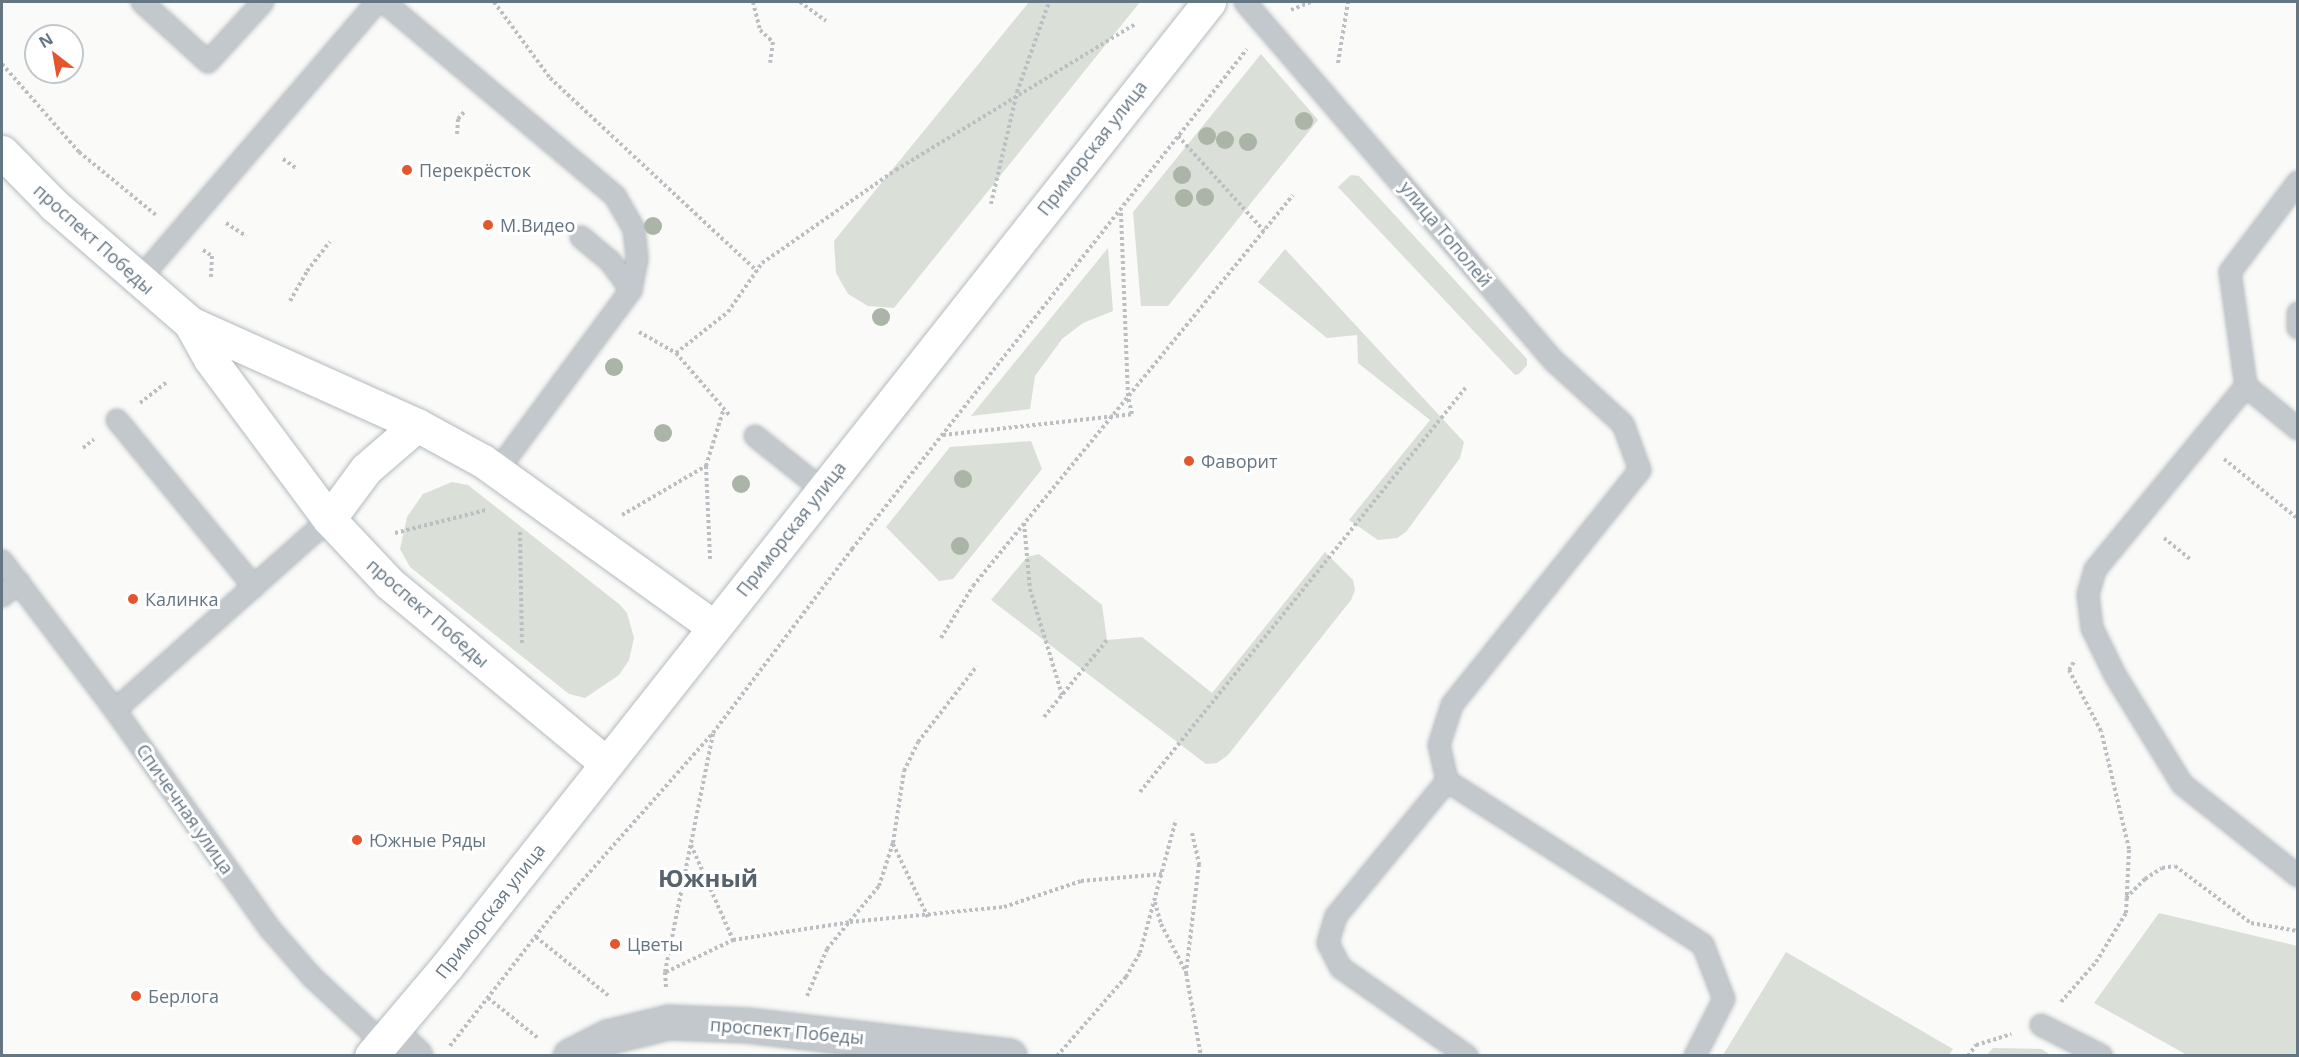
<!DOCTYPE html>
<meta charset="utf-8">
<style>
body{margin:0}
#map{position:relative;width:2299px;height:1057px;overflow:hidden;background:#fafaf8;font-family:"Open Sans",sans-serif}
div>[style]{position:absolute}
.green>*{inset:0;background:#dadfd7}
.path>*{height:4px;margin-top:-2px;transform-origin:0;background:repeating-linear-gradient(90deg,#bbbfc2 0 3px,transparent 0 6px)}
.roads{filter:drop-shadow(0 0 2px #b3babf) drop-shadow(0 0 2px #b3babf)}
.lane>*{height:20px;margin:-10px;padding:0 10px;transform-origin:10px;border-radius:10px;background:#c3c8cc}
.street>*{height:33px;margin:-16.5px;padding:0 16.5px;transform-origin:16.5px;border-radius:16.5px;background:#c3c8cc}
.secondary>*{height:33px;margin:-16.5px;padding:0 16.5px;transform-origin:16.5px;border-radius:16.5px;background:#fff}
.trees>*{width:18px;height:18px;margin:-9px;border-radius:50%;background:#aab4a7}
.dots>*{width:16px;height:16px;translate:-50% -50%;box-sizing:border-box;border:3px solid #fff;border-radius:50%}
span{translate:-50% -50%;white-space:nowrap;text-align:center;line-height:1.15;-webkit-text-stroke:6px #fff;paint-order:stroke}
.street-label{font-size:18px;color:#657683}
.poi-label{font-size:18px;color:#657683}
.left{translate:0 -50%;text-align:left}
.district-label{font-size:24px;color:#57646e;font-weight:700}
.frame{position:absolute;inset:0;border:3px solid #657683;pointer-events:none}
.north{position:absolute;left:24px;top:24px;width:60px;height:60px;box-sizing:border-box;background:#fff;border:2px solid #c1c8cd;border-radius:50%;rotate:329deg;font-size:16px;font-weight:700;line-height:24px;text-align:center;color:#657683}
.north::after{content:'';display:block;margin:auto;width:21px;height:27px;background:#e4572e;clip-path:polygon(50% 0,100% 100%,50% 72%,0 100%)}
</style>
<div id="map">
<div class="green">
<div style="clip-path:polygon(1029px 2px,1140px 2px,894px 308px,868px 306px,848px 294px,836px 273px,834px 241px)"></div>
<div style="clip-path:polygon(1261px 54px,1318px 120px,1168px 306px,1141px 306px,1133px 212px)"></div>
<div style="clip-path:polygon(1351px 175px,1359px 176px,1527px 359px,1527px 365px,1519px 374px,1515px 375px,1338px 187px)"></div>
<div style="clip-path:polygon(1108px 248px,1113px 311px,1083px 323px,1062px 339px,1035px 376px,1030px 409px,971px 416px)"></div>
<div style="clip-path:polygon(1285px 249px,1464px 442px,1460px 458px,1406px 532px,1397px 538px,1378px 540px,1349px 520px,1430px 420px,1358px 363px,1357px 335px,1327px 338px,1258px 282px)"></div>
<div style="clip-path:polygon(1031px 441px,1042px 469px,953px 579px,939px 581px,886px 527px,950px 447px)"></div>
<div style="clip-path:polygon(452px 482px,468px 485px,619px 604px,627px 613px,634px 638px,629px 660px,619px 675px,585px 698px,569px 694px,410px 567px,400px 549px,407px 517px,423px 494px)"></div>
<div style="clip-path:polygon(1325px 552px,1353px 580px,1355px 590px,1351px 600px,1228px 755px,1217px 763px,1206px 764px,991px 600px,1027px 557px,1039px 554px,1102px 605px,1107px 640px,1142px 637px,1212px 693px)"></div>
<div style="clip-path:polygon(2159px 913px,2297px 946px,2297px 1055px,2187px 1055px,2094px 1003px)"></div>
<div style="clip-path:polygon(1786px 952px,1953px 1049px,1948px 1056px,1723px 1055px)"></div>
<div style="clip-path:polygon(1993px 1048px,2042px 1049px,2050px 1055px,1987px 1055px)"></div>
</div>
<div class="path">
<div style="left:494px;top:2px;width:94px;rotate:53.6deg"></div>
<div style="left:550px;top:78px;width:283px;rotate:43deg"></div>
<div style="left:753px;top:2px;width:29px;rotate:76deg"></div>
<div style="left:760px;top:30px;width:18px;rotate:43deg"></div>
<div style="left:773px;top:42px;width:21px;rotate:98deg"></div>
<div style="left:800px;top:2px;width:32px;rotate:36deg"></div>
<div style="left:1291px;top:10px;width:22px;rotate:-22deg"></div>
<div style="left:1338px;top:63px;width:62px;rotate:-80.7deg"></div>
<div style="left:2px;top:64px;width:117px;rotate:48.8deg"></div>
<div style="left:79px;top:152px;width:99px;rotate:39.3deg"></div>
<div style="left:457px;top:134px;width:15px;rotate:-86deg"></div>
<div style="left:458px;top:119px;width:11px;rotate:-49deg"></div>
<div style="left:1178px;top:136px;width:128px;rotate:47.8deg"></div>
<div style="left:283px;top:159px;width:16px;rotate:35deg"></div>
<div style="left:991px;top:204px;width:115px;rotate:-76.9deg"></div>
<div style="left:1017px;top:92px;width:96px;rotate:-70.4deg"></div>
<div style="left:226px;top:223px;width:24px;rotate:33deg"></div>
<div style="left:203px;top:250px;width:11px;rotate:34deg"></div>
<div style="left:212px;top:256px;width:21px;rotate:93deg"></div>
<div style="left:290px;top:301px;width:34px;rotate:-60deg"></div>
<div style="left:307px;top:271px;width:37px;rotate:-52deg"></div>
<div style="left:639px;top:332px;width:43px;rotate:29.6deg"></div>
<div style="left:676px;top:353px;width:84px;rotate:49.3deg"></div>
<div style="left:676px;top:353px;width:66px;rotate:-38.3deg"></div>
<div style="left:728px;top:312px;width:60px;rotate:-55.2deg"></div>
<div style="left:762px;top:263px;width:163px;rotate:-34.8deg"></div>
<div style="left:896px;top:170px;width:280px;rotate:-31.4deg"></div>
<div style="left:140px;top:403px;width:33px;rotate:-38deg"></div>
<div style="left:943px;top:435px;width:190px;rotate:-6.3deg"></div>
<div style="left:1132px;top:414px;width:18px;rotate:-103deg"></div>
<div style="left:1128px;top:396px;width:186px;rotate:-92.2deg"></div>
<div style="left:83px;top:448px;width:14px;rotate:-39deg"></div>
<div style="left:2224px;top:459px;width:95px;rotate:39deg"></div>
<div style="left:706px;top:466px;width:93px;rotate:87.5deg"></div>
<div style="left:622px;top:515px;width:97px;rotate:-30.3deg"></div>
<div style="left:706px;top:466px;width:58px;rotate:-72.8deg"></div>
<div style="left:1024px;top:523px;width:66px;rotate:84.8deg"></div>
<div style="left:1030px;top:589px;width:111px;rotate:73.2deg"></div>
<div style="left:520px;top:532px;width:113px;rotate:89deg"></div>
<div style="left:395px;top:533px;width:94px;rotate:-14.2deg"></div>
<div style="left:2164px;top:538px;width:33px;rotate:39deg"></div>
<div style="left:941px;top:638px;width:61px;rotate:-58.4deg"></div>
<div style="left:973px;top:586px;width:505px;rotate:-50.7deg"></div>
<div style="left:1044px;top:717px;width:99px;rotate:-50.7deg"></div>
<div style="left:1140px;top:792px;width:521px;rotate:-51.15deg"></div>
<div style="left:1192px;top:833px;width:32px;rotate:77deg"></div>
<div style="left:1199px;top:864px;width:110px;rotate:96.8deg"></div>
<div style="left:1186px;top:973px;width:84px;rotate:79.8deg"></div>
<div style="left:893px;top:844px;width:81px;rotate:64.4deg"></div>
<div style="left:691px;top:845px;width:104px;rotate:66.1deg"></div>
<div style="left:2126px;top:898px;width:27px;rotate:-45deg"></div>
<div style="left:2145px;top:879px;width:20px;rotate:-33deg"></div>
<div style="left:2162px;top:868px;width:13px;rotate:-9deg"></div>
<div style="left:2175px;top:866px;width:95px;rotate:36.9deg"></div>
<div style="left:2251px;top:923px;width:48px;rotate:9.7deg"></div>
<div style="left:1155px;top:902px;width:23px;rotate:75deg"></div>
<div style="left:1161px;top:924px;width:54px;rotate:62.5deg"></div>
<div style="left:536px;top:937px;width:95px;rotate:39deg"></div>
<div style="left:666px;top:972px;width:74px;rotate:-25.5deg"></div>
<div style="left:733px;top:940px;width:118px;rotate:-8.7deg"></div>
<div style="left:850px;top:922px;width:155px;rotate:-5.6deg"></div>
<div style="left:1004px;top:907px;width:81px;rotate:-18.7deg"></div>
<div style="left:1081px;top:881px;width:82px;rotate:-4.9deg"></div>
<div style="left:666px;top:987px;width:15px;rotate:-94deg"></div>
<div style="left:665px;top:972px;width:244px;rotate:-78.6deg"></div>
<div style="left:713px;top:733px;width:231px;rotate:-52.9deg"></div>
<div style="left:852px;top:549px;width:637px;rotate:-51.69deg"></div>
<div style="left:807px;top:996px;width:51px;rotate:-66.9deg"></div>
<div style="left:827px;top:949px;width:82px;rotate:-50.5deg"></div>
<div style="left:879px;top:886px;width:45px;rotate:-72deg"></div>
<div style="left:893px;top:843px;width:73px;rotate:-81.3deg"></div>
<div style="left:904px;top:771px;width:32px;rotate:-64deg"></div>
<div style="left:918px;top:742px;width:96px;rotate:-52.2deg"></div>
<div style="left:488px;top:998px;width:64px;rotate:38.7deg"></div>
<div style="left:2061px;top:1002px;width:53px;rotate:-48.8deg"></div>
<div style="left:2096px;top:962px;width:57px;rotate:-58.5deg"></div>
<div style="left:2126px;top:913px;width:64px;rotate:-87.3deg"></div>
<div style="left:2129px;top:849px;width:121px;rotate:-103.3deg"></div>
<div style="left:2101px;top:731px;width:69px;rotate:-117.7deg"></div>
<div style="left:2069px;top:670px;width:12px;rotate:-59deg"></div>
<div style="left:450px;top:1046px;width:175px;rotate:-52deg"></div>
<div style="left:558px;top:908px;width:231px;rotate:-48.5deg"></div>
<div style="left:1057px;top:1056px;width:105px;rotate:-48.9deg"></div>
<div style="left:1126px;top:977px;width:28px;rotate:-60deg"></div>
<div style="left:1140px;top:953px;width:138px;rotate:-74.9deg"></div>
<div style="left:1968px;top:1056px;width:14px;rotate:-54deg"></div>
<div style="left:1976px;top:1045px;width:37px;rotate:-17deg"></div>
</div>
<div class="roads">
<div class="lane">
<div style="left:142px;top:2px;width:89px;rotate:42.3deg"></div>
<div style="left:208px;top:62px;width:81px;rotate:-47.5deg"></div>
<div style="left:384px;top:2px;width:302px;rotate:40deg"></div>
<div style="left:615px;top:196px;width:38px;rotate:60deg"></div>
<div style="left:634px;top:229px;width:30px;rotate:84deg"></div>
<div style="left:637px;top:259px;width:32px;rotate:101deg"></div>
<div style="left:631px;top:290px;width:225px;rotate:126.5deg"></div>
<div style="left:1245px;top:2px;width:475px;rotate:49.3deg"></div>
<div style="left:1555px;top:362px;width:92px;rotate:42.4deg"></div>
<div style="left:1623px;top:424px;width:49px;rotate:69.7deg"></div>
<div style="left:1640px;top:470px;width:301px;rotate:128.7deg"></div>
<div style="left:1452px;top:705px;width:42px;rotate:108deg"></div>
<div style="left:1439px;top:745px;width:37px;rotate:77deg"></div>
<div style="left:1447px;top:781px;width:304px;rotate:32.6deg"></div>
<div style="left:1703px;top:945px;width:58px;rotate:68.7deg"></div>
<div style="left:1724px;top:999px;width:64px;rotate:117deg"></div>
<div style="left:2298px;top:182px;width:113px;rotate:127.1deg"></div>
<div style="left:2230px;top:272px;width:115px;rotate:82deg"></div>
<div style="left:2246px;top:386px;width:67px;rotate:39.6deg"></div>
<div style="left:581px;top:237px;width:38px;rotate:40deg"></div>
<div style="left:610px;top:261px;width:36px;rotate:54deg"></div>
<div style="left:138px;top:281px;width:367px;rotate:-49.4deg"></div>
<div style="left:2298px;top:313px;width:15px;rotate:90deg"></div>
<div style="left:2246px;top:386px;width:238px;rotate:129.4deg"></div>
<div style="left:2095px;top:570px;width:26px;rotate:106deg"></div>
<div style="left:2088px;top:595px;width:33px;rotate:83deg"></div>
<div style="left:2092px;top:628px;width:52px;rotate:63.9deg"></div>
<div style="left:2115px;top:675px;width:128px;rotate:58.4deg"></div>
<div style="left:2182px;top:784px;width:148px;rotate:38.4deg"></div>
<div style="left:117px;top:420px;width:216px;rotate:50.6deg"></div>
<div style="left:755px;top:436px;width:87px;rotate:38.5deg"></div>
<div style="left:2px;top:561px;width:187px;rotate:52.8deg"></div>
<div style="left:115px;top:710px;width:270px;rotate:54.7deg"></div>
<div style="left:271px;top:930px;width:62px;rotate:48.9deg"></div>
<div style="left:312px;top:977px;width:98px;rotate:42.9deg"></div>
<div style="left:2px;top:596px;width:22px;rotate:-39deg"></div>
<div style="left:115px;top:710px;width:287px;rotate:-41.7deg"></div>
<div style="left:1447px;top:781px;width:175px;rotate:129.4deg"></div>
<div style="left:1336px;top:916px;width:28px;rotate:107deg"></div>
<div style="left:1328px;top:943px;width:28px;rotate:63deg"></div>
<div style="left:1341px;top:968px;width:154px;rotate:34.9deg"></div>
<div style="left:2041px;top:1025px;width:68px;rotate:26.9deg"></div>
</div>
<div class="street">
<div style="left:392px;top:1034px;width:32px;rotate:44deg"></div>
<div style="left:570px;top:1056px;width:42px;rotate:-27.2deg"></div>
<div style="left:607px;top:1037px;width:63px;rotate:-13.8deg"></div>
<div style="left:668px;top:1022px;width:79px;rotate:2.2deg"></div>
<div style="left:747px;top:1025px;width:264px;rotate:6.7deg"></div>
</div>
<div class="secondary">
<div style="left:2px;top:152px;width:74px;rotate:45.5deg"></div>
<div style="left:54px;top:205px;width:180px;rotate:40.9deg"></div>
<div style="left:190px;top:323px;width:249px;rotate:24.2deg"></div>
<div style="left:417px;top:425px;width:75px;rotate:28.6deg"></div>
<div style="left:483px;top:461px;width:284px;rotate:35.7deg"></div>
<div style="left:190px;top:323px;width:41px;rotate:60.9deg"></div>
<div style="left:210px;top:359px;width:199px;rotate:53.4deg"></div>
<div style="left:329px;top:519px;width:88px;rotate:46.8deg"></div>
<div style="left:389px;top:583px;width:282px;rotate:39.7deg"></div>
<div style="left:329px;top:519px;width:62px;rotate:-53.5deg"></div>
<div style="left:366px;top:469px;width:67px;rotate:-40.8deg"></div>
<div style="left:371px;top:1056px;width:118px;rotate:-49.8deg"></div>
<div style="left:447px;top:966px;width:1229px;rotate:-51.68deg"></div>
</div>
</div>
<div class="trees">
<div style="left:1304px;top:121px"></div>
<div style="left:1207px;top:136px"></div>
<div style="left:1225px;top:140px"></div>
<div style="left:1248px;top:142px"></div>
<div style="left:1182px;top:175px"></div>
<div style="left:1205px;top:197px"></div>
<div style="left:1184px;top:198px"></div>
<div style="left:653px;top:226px"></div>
<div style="left:881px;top:317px"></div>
<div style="left:614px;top:367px"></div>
<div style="left:663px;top:433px"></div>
<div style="left:963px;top:479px"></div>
<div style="left:741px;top:484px"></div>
<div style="left:960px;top:546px"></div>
</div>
<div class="dots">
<div style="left:407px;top:170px;background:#e4572e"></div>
<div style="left:488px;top:225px;background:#e4572e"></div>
<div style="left:1189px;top:461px;background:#e4572e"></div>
<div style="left:133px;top:599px;background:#e4572e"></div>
<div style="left:357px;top:840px;background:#e4572e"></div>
<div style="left:615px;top:944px;background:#e4572e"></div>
<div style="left:136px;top:996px;background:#e4572e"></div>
</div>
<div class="street-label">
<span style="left:1092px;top:148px;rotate:-52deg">Приморская улица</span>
<span style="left:1446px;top:234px;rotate:50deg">улица Тополей</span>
<span style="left:94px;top:239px;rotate:42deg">проспект Победы</span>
<span style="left:791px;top:529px;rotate:-52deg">Приморская улица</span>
<span style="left:428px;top:613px;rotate:41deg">проспект Победы</span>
<span style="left:185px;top:809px;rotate:55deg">Спичечная улица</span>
<span style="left:490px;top:911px;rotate:-52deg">Приморская улица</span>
<span style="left:787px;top:1031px;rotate:5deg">проспект Победы</span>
</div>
<div class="poi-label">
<span class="left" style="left:419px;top:170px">Перекрёсток</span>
<span class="left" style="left:500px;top:225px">М.Видео</span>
<span class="left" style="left:1201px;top:461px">Фаворит</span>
<span class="left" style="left:145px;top:599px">Калинка</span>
<span class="left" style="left:369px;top:840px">Южные Ряды</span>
<span class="left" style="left:627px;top:944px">Цветы</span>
<span class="left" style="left:148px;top:996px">Берлога</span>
</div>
<div class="district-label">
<span style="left:708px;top:878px">Южный</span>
</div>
<div class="frame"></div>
<div class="north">N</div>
</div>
